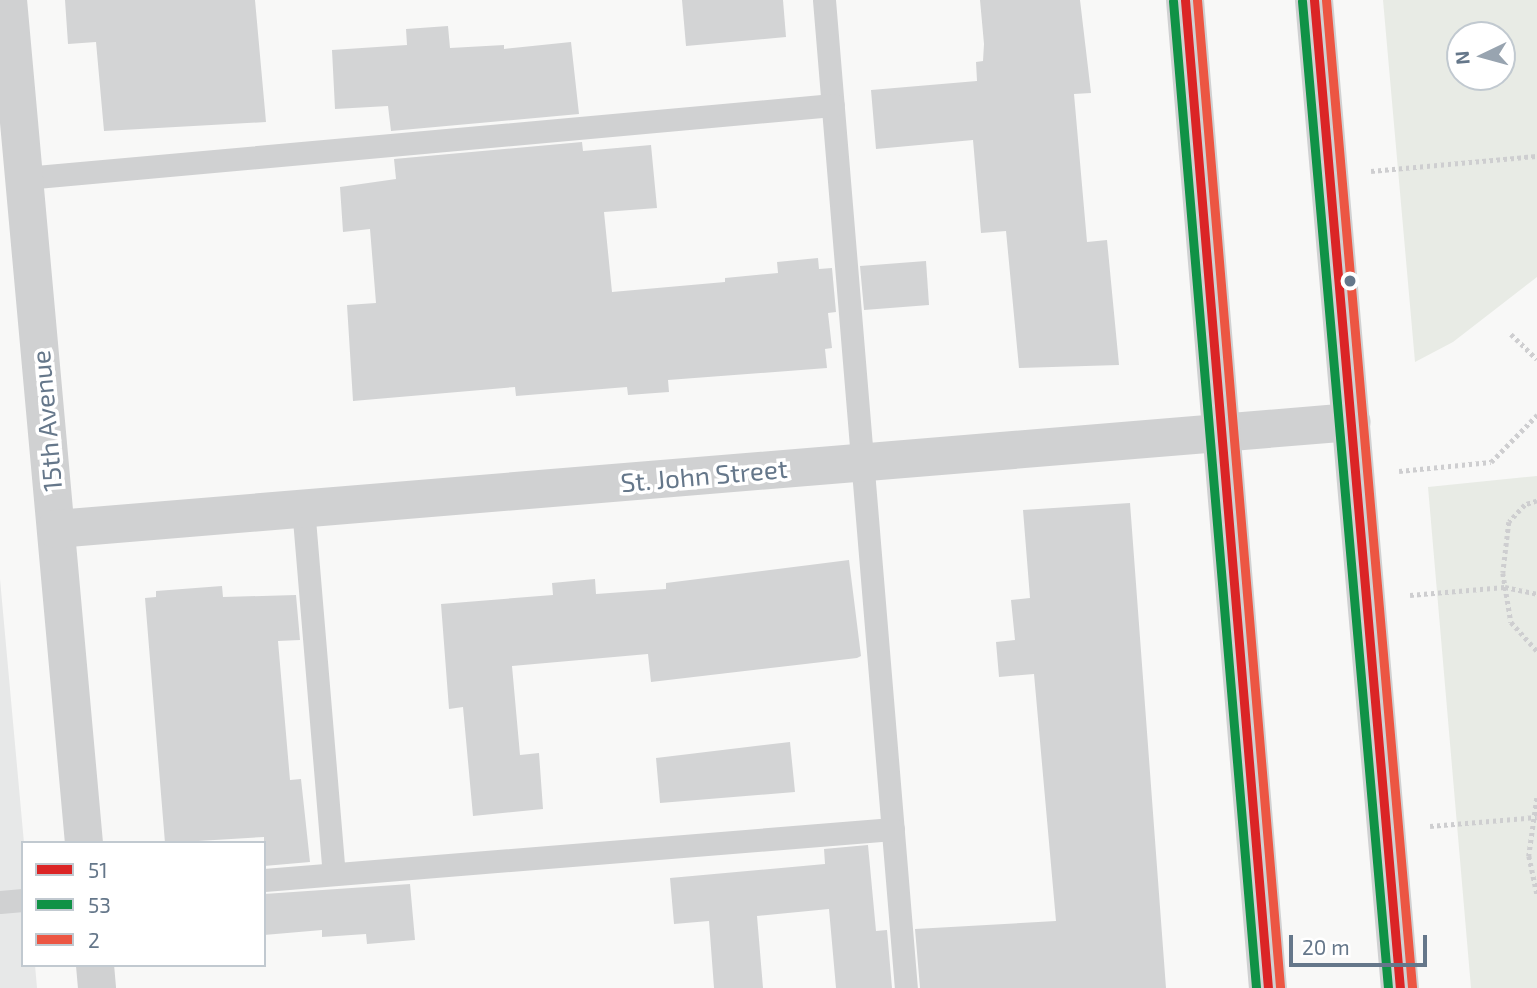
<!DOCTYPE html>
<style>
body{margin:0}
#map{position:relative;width:1537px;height:988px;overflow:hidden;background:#f8f8f7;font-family:"Exo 2",sans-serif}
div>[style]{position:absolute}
.built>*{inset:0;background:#e7e8e8}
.green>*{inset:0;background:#e8ebe5}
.building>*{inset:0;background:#d3d4d5}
.path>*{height:4.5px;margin-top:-2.25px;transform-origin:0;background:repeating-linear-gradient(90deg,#ceced0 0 3.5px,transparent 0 7px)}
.service>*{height:23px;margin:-11.5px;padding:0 11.5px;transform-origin:11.5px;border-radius:11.5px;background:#d0d1d2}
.minor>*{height:38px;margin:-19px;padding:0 19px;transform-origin:19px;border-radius:19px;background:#d0d1d2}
.tertiary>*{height:38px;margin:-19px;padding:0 19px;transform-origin:19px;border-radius:19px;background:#d0d1d2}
.bus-1>*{height:9px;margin:-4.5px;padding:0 4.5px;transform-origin:4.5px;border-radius:4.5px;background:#db2526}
.bus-2>*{height:9px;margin:-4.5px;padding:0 4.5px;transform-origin:4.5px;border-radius:4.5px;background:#109246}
.bus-3>*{height:9px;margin:-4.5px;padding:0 4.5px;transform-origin:4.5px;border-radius:4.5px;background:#ec5643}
.dots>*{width:19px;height:19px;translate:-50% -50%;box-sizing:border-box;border:4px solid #fff;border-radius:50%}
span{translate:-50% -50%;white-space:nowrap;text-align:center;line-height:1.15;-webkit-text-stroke:7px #fff;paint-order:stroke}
.street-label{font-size:26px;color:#65778a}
.legend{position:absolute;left:21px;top:841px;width:245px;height:126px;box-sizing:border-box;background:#fff;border:2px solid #c1c9d0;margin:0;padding:9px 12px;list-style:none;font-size:21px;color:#65778a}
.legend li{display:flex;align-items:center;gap:14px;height:35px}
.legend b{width:35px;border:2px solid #c1c9d0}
.north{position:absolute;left:1446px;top:21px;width:70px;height:70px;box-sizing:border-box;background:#fff;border:2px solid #c1c9d0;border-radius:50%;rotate:265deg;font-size:19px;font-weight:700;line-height:28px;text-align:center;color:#65778a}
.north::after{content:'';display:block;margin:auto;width:24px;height:32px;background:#98a4b0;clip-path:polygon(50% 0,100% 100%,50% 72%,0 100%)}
.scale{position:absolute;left:1289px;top:935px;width:138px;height:32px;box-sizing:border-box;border:4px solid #65778a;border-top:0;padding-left:9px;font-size:21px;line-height:24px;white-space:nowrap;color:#65778a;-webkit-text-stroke:5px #fff;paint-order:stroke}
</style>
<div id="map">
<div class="built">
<div style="clip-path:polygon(0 579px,24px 843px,23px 965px,35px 965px,37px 988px,0 988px)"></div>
</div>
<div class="green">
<div style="clip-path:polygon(evenodd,1383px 0,1537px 0,1537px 277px,1453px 342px,1415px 362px,1383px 0,1460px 35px,1502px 35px,1502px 77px,1460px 77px,1460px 35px)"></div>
<div style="clip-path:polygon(1537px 476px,1537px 988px,1471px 988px,1428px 487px)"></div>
</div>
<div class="building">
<div style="clip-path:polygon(65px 0,255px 0,266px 122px,104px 131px,96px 42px,68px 44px)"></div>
<div style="clip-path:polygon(682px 0,783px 0,786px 37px,686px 46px)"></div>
<div style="clip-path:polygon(980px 0,1080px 0,1091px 93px,1074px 94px,1087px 242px,1107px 240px,1119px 365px,1019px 368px,1006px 231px,981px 233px,973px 140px,876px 149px,871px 90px,977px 81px,976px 62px,983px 61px,984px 44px)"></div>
<div style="clip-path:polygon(448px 26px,450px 48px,504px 45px,504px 49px,571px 42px,579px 114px,391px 131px,388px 106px,335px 109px,332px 50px,407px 45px,406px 29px)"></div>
<div style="clip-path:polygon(582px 142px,583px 151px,651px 145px,657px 208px,604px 212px,612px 292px,725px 282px,725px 278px,778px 273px,777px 262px,818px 258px,819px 269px,832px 268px,836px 312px,828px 313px,832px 348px,825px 349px,827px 368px,668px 380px,669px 392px,628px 395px,627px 387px,516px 396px,515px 387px,353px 401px,347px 305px,376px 303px,370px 229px,343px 232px,340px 187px,396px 179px,394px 159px)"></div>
<div style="clip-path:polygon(926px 261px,929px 305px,864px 310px,860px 266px)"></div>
<div style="clip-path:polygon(1130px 503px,1166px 988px,920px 988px,915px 929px,1056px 921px,1034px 674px,999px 677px,996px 642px,1015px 640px,1011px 600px,1030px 598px,1023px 510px)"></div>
<div style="clip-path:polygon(849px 560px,861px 656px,857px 658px,651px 682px,648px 654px,512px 666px,520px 755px,539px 753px,543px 809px,473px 816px,463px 707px,449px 709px,441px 604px,553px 595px,552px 583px,595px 579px,596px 594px,666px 589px,666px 583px)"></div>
<div style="clip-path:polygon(222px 586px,223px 597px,296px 595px,300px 640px,278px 641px,290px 780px,301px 779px,310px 862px,264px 866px,264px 837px,165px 843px,145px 598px,156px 597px,156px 591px)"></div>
<div style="clip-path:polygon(790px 742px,795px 792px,660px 803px,656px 758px)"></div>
<div style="clip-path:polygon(868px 845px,876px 931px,887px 930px,892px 988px,836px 988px,829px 909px,757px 916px,763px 988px,714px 988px,709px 921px,674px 924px,670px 878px,825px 864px,824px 849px)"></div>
<div style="clip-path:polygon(410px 884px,415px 940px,367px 944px,366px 934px,322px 937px,322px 930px,264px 935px,264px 894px)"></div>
</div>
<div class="path">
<div style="left:1371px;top:171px;width:167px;rotate:-5.2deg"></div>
<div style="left:1511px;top:334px;width:36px;rotate:44deg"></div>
<div style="left:1399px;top:471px;width:92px;rotate:-5.6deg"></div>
<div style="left:1491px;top:462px;width:66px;rotate:-45.6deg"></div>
<div style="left:1537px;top:501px;width:13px;rotate:162deg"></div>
<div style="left:1525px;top:505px;width:23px;rotate:133deg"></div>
<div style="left:1509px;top:522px;width:51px;rotate:96.7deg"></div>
<div style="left:1503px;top:573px;width:50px;rotate:80.7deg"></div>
<div style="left:1511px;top:622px;width:39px;rotate:48deg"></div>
<div style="left:1410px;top:595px;width:95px;rotate:-4.8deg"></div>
<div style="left:1505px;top:587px;width:33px;rotate:12deg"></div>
<div style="left:1537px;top:798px;width:59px;rotate:97.9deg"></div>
<div style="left:1529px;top:856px;width:39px;rotate:78deg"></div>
<div style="left:1430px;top:826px;width:107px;rotate:-4.8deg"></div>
</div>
<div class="service">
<div style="left:824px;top:0;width:991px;rotate:85.26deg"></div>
<div style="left:25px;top:178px;width:811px;rotate:-5.16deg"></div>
<div style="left:303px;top:507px;width:368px;rotate:85.2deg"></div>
<div style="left:264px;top:880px;width:631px;rotate:-4.64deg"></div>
<div style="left:0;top:902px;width:23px;rotate:-5deg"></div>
</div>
<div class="minor">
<div style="left:8px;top:0;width:846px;rotate:84.85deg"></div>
<div style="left:56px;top:529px;width:1300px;rotate:-4.72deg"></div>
<div style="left:95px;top:965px;width:23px;rotate:85deg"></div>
</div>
<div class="tertiary">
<div style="left:1185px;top:0;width:991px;rotate:85.2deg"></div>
<div style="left:1314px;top:0;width:992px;rotate:85.03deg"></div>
</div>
<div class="bus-1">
<div style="left:1185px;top:0;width:991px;rotate:85.2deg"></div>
<div style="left:1314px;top:0;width:992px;rotate:85.03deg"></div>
</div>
<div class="bus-2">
<div style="left:1173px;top:1px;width:990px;rotate:85.19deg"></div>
<div style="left:1302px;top:1px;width:991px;rotate:85.02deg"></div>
</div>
<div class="bus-3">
<div style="left:1197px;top:0;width:990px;rotate:85.19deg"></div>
<div style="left:1326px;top:0;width:991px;rotate:85.02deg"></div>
</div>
<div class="dots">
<div style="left:1350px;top:281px;background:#65778a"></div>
</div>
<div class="street-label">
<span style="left:46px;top:421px;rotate:-95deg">15th Avenue</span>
<span style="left:704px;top:475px;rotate:-5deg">St. John Street</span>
</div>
<ul class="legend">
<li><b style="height:9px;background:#db2526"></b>51</li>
<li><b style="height:9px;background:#109246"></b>53</li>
<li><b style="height:9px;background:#ec5643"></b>2</li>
</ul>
<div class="north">N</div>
<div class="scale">20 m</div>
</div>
